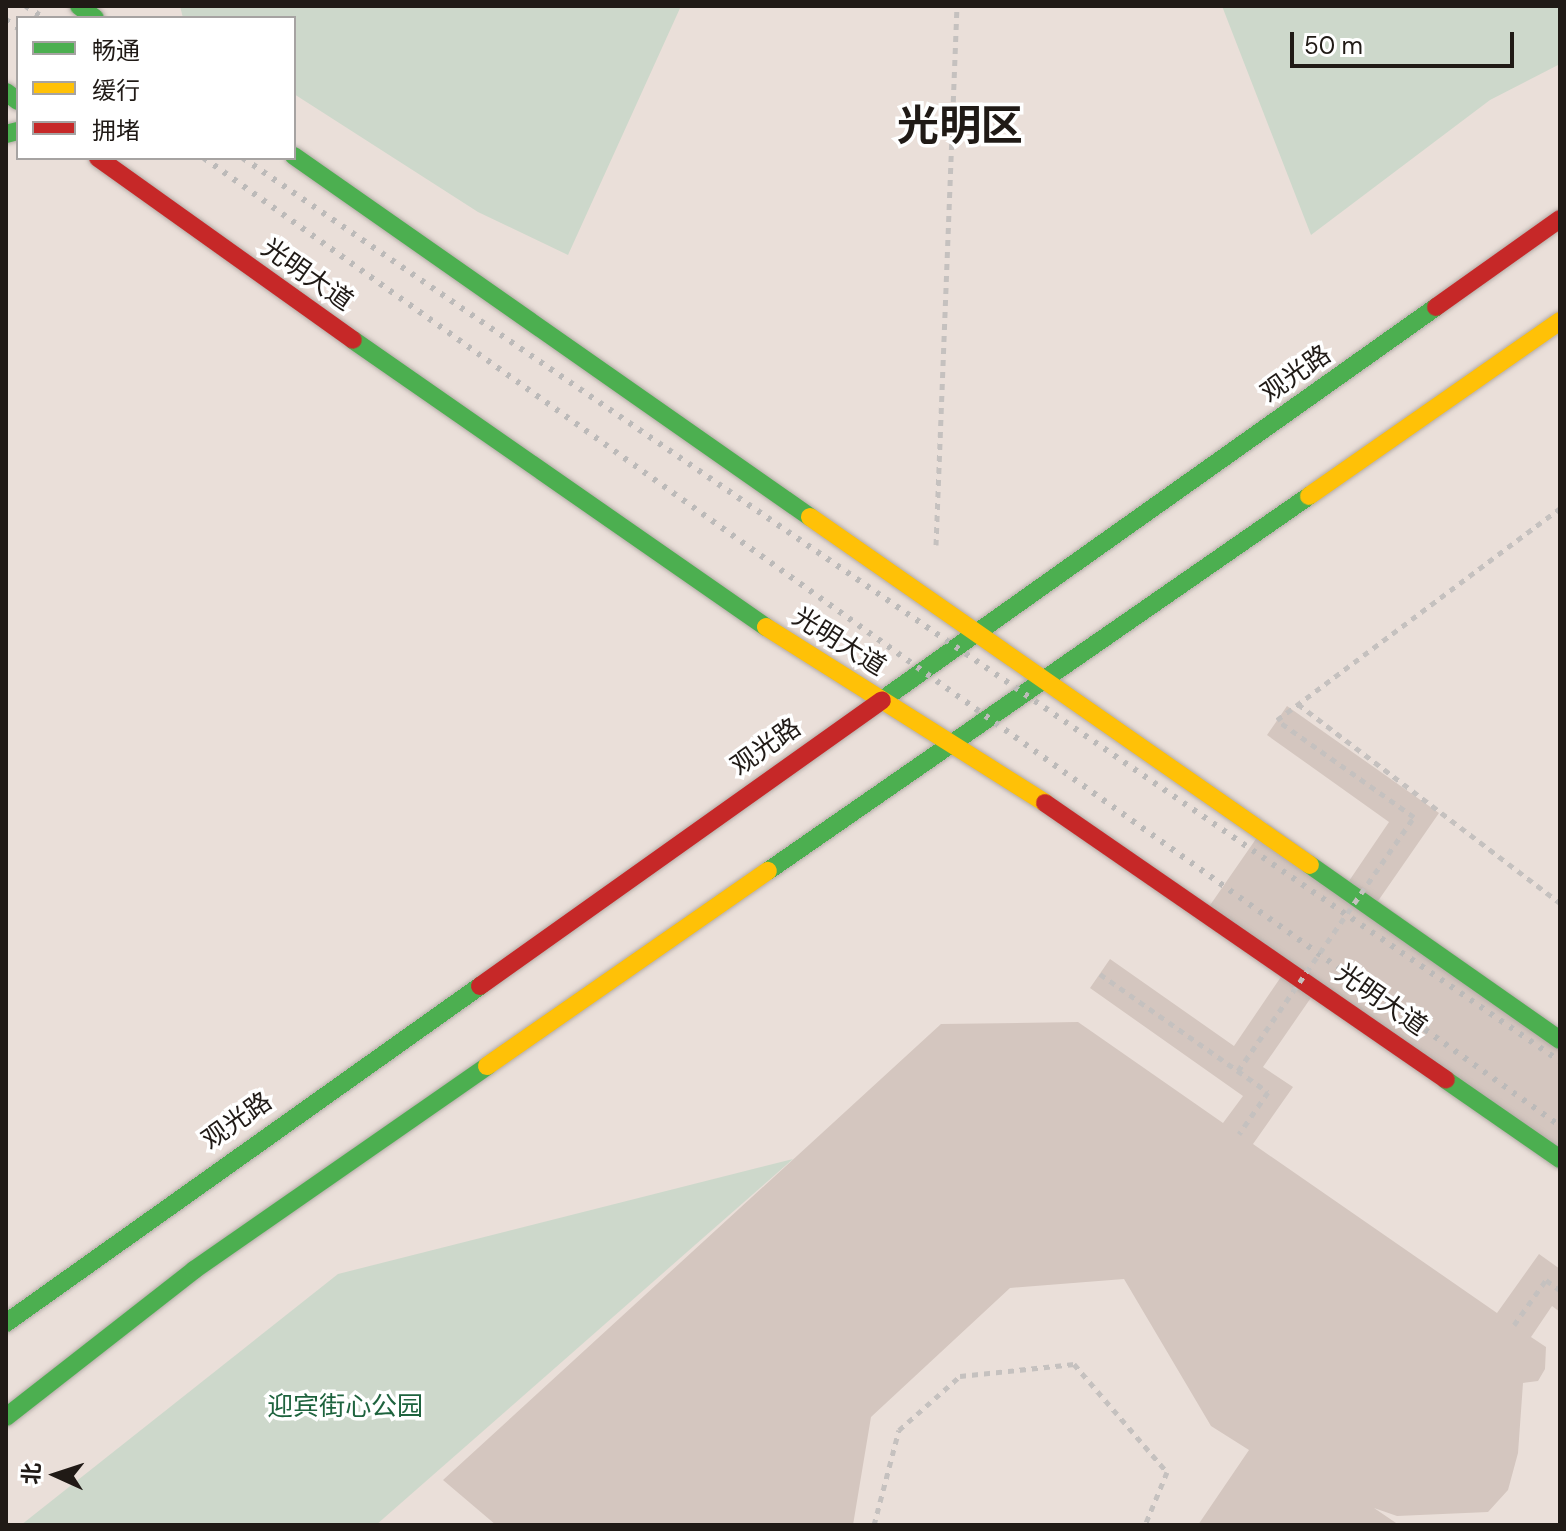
<!DOCTYPE html>
<meta charset="utf-8">
<style>
body{margin:0}
#map{position:relative;width:1566px;height:1531px;overflow:hidden;background:#eadfd9;font-family:"DM Sans","Noto Sans SC",sans-serif}
div>[style]{position:absolute}
.green>*{inset:0;background:#cdd8cb}
.building>*{inset:0;background:#d4c6bf}
.path>*{height:5px;margin-top:-2.5px;transform-origin:0;background:repeating-linear-gradient(90deg,#c5c1bf 0 6px,transparent 0 12px)}
.roads{filter:drop-shadow(0 0 2px #b3aba6) drop-shadow(0 0 2px #b3aba6)}
.fast>*{height:18px;margin:-9px;padding:0 9px;transform-origin:9px;border-radius:9px;background:#4caf50}
.slow>*{height:18px;margin:-9px;padding:0 9px;transform-origin:9px;border-radius:9px;background:#ffc107}
.jam>*{height:18px;margin:-9px;padding:0 9px;transform-origin:9px;border-radius:9px;background:#c62828}
.rail>*{height:6px;margin-top:-3px;transform-origin:0;background:repeating-linear-gradient(90deg,#bcbab9 0 4px,transparent 0 12px)}
.path-bridge>*{height:5px;margin-top:-2.5px;transform-origin:0;background:repeating-linear-gradient(90deg,#c5c1bf 0 6px,transparent 0 12px)}
span{translate:-50% -50%;white-space:nowrap;text-align:center;line-height:1.15;-webkit-text-stroke:7px #fff;paint-order:stroke}
.street-label{font-size:26px;color:#201a16}
.park-label{font-size:26px;color:#1e633e}
.town-label{font-size:42px;color:#201a16;font-weight:700}
.frame{position:absolute;inset:0;border:8px solid #201a16;pointer-events:none}
.legend{position:absolute;left:16px;top:16px;width:280px;height:144px;box-sizing:border-box;background:#fff;border:2px solid #a6a3a2;margin:0;padding:10px 14px;list-style:none;font-size:24px;color:#201a16}
.legend li{display:flex;align-items:center;gap:16px;height:40px}
.legend b{width:40px;border:2px solid #a6a3a2}
.north{position:absolute;left:16px;top:1435px;width:80px;height:80px;-webkit-text-stroke:6px #fff;paint-order:stroke;rotate:273deg;font-size:22px;font-weight:700;line-height:32px;text-align:center;color:#201a16}
.north::after{content:'';display:block;margin:auto;width:28px;height:36px;background:#201a16;clip-path:polygon(50% 0,100% 100%,50% 72%,0 100%)}
.scale{position:absolute;left:1290px;top:32px;width:224px;height:36px;box-sizing:border-box;border:4px solid #201a16;border-top:0;padding-left:10px;font-size:24px;line-height:28px;white-space:nowrap;color:#201a16;-webkit-text-stroke:6px #fff;paint-order:stroke}
</style>
<div id="map">
<div class="green">
<div style="clip-path:polygon(180px 6px,681px 6px,568px 255px,478px 212px,294px 94px,294px 18px,183px 18px)"></div>
<div style="clip-path:polygon(1222px 6px,1560px 6px,1560px 64px,1490px 100px,1311px 235px)"></div>
<div style="clip-path:polygon(793px 1159px,376px 1525px,21px 1525px,338px 1274px)"></div>
</div>
<div class="building">
<div style="clip-path:polygon(1287px 706px,1439px 813px,1378px 901px,1560px 1029px,1560px 1159px,1317px 989px,1263px 1067px,1293px 1087px,1253px 1144px,1497px 1313px,1539px 1254px,1560px 1269px,1560px 1312px,1552px 1306px,1531px 1337px,1546px 1347px,1545px 1369px,1538px 1381px,1523px 1383px,1518px 1453px,1508px 1490px,1488px 1512px,1397px 1516px,1374px 1508px,1399px 1525px,1198px 1525px,1249px 1450px,1211px 1426px,1124px 1279px,1010px 1288px,871px 1417px,853px 1525px,496px 1525px,443px 1480px,941px 1024px,1078px 1022px,1223px 1123px,1243px 1096px,1090px 988px,1110px 959px,1234px 1046px,1287px 968px,1206px 911px,1267px 823px,1349px 881px,1389px 822px,1267px 735px)"></div>
</div>
<div class="path">
<div style="left:936px;top:545px;width:539px;rotate:-87.77deg"></div>
<div style="left:1298px;top:704px;width:329px;rotate:37.2deg"></div>
<div style="left:1414px;top:817px;width:168px;rotate:-144.7deg"></div>
<div style="left:1277px;top:720px;width:354px;rotate:-36.8deg"></div>
<div style="left:1100px;top:974px;width:205px;rotate:35.1deg"></div>
<div style="left:1268px;top:1092px;width:51px;rotate:124.6deg"></div>
<div style="left:1514px;top:1325px;width:55px;rotate:-54.6deg"></div>
<div style="left:1546px;top:1280px;width:17px;rotate:36deg"></div>
<div style="left:874px;top:1525px;width:98px;rotate:-75.3deg"></div>
<div style="left:899px;top:1430px;width:81px;rotate:-41.5deg"></div>
<div style="left:960px;top:1376px;width:115px;rotate:-6deg"></div>
<div style="left:1074px;top:1364px;width:143px;rotate:49.3deg"></div>
<div style="left:1167px;top:1472px;width:57px;rotate:112.5deg"></div>
</div>
<div class="roads">
<div class="fast">
<div style="left:79px;top:6px;width:20px;rotate:37deg"></div>
<div style="left:6px;top:92px;width:15px;rotate:37deg"></div>
<div style="left:6px;top:134px;width:12px;rotate:-14deg"></div>
<div style="left:294px;top:156px;width:630px;rotate:34.98deg"></div>
<div style="left:353px;top:340px;width:503px;rotate:34.8deg"></div>
<div style="left:882px;top:700px;width:679px;rotate:-35.35deg"></div>
<div style="left:1310px;top:865px;width:305px;rotate:35deg"></div>
<div style="left:768px;top:871px;width:658px;rotate:-34.73deg"></div>
<div style="left:1446px;top:1080px;width:139px;rotate:34.7deg"></div>
<div style="left:6px;top:1323px;width:582px;rotate:-35.41deg"></div>
<div style="left:6px;top:1417px;width:239px;rotate:-38deg"></div>
<div style="left:194px;top:1270px;width:357px;rotate:-34.8deg"></div>
</div>
<div class="slow">
<div style="left:1309px;top:496px;width:306px;rotate:-34.9deg"></div>
<div style="left:810px;top:517px;width:609px;rotate:34.84deg"></div>
<div style="left:766px;top:627px;width:330px;rotate:32.2deg"></div>
<div style="left:487px;top:1066px;width:342px;rotate:-34.8deg"></div>
</div>
<div class="jam">
<div style="left:98px;top:158px;width:313px;rotate:35.5deg"></div>
<div style="left:1436px;top:307px;width:152px;rotate:-35.4deg"></div>
<div style="left:1045px;top:803px;width:487px;rotate:34.6deg"></div>
<div style="left:480px;top:986px;width:493px;rotate:-35.4deg"></div>
</div>
</div>
<div class="rail">
<div style="left:26px;top:6px;width:21px;rotate:35deg"></div>
<div style="left:6px;top:20px;width:14px;rotate:34deg"></div>
<div style="left:204px;top:158px;width:1666px;rotate:35.52deg"></div>
<div style="left:243px;top:158px;width:1597px;rotate:34.44deg"></div>
</div>
<div class="path-bridge">
<div style="left:1238px;top:1071px;width:309px;rotate:-55.3deg"></div>
</div>
<div class="street-label">
<span style="left:307px;top:275px;rotate:35deg">光明大道</span>
<span style="left:1296px;top:374px;rotate:-35deg">观光路</span>
<span style="left:839px;top:642px;rotate:32deg">光明大道</span>
<span style="left:766px;top:747px;rotate:-35deg">观光路</span>
<span style="left:1381px;top:1000px;rotate:35deg">光明大道</span>
<span style="left:237px;top:1121px;rotate:-35deg">观光路</span>
</div>
<div class="park-label">
<span style="left:345px;top:1407px">迎宾街心公园</span>
</div>
<div class="town-label">
<span style="left:960px;top:126px">光明区</span>
</div>
<div class="frame"></div>
<ul class="legend">
<li><b style="height:10px;background:#4caf50"></b>畅通</li>
<li><b style="height:10px;background:#ffc107"></b>缓行</li>
<li><b style="height:10px;background:#c62828"></b>拥堵</li>
</ul>
<div class="north">北</div>
<div class="scale">50 m</div>
</div>
